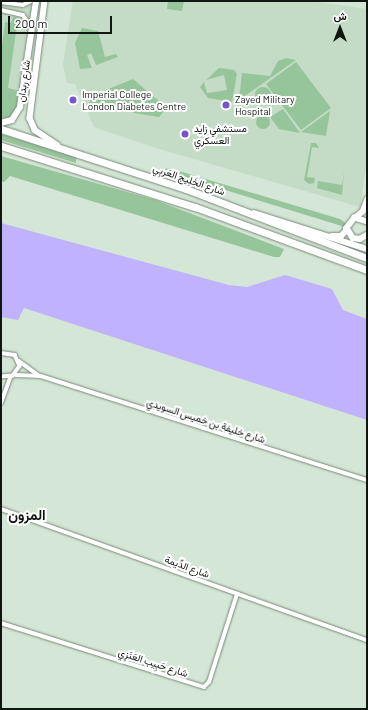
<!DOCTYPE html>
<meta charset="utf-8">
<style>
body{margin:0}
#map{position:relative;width:368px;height:710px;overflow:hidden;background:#d4e6d5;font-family:Barlow,Vazirmatn,sans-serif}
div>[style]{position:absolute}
.built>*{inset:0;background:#c4dbc6}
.green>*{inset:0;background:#97c59b}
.round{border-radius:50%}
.water>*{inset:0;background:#c1b2ff}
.roads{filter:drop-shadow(0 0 1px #7a8a7b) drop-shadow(0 0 1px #7a8a7b)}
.street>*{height:3.5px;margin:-1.75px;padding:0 1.75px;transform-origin:1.75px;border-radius:1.75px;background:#fff}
.secondary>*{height:5.5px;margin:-2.75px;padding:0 2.75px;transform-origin:2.75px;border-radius:2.75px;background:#fff}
.primary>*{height:6px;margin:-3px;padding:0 3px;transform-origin:3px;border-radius:3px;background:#fff}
.highway>*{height:7px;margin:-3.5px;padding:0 3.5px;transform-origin:3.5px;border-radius:3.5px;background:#fff}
.dots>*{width:11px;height:11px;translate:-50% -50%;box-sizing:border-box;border:2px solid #fff;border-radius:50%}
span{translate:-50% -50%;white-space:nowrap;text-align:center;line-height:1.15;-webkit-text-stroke:4px #fff;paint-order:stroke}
.street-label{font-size:10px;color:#101611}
.poi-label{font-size:10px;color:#101611}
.left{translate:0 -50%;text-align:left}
.district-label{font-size:14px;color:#101611;font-weight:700}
.frame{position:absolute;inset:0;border:2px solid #101611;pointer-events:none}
.north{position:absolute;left:320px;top:8px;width:40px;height:40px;-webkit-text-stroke:3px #fff;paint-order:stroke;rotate:0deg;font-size:11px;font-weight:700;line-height:16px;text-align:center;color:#101611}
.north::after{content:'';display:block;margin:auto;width:14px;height:18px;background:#101611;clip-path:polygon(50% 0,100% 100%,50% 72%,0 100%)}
.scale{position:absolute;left:8px;top:16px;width:104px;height:18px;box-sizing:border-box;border:2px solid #101611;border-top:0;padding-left:5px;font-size:12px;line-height:14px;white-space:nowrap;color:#101611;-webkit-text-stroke:3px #fff;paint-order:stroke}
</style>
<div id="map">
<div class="built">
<div style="clip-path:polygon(1px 1px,34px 1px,20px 91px,1px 100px)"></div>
<div style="clip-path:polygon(73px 1px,311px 1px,367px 9px,367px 161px,360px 207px,156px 148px,94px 127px,75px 84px,67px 83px,63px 64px)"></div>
</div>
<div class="green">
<div style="clip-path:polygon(168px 1px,184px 1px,182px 11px,167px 9px)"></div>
<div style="clip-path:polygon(13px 17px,18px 18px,8px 88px,19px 91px,16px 111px,9px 118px,1px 118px,1px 54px,5px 22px,11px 23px)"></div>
<div style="clip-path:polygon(82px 28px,98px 31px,105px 57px,116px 54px,118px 57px,96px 65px,91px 53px,87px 55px,92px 68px,80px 69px,75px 43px)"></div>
<div style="clip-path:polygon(286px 58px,296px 60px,239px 100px,242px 73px,270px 76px,278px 61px)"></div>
<div style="clip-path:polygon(296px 62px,331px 108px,301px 130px,266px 84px)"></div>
<div style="clip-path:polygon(219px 68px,234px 70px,237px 74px,232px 102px,208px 98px,200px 87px,204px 82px,207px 93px,227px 90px,224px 75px,206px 80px)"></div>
<div style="clip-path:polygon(133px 79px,167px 108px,159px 117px,134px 113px,129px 108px,122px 111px,89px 104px,91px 96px)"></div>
<div class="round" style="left:255px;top:87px;width:16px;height:16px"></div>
<div style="clip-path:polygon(283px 109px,300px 133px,279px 129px,270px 117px)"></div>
<div style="clip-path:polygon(330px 111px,326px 136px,301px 132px)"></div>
<div class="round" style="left:256px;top:115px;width:14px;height:14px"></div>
<div style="clip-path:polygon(1px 134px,76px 157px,76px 163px,1px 140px)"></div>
<div style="clip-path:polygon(311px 143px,316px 143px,319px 148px,312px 147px,307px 177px,315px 178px,314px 183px,309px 184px,304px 180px)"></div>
<div style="clip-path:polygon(1px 156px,155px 200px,284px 249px,280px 257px,274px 257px,10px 176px,4px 182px,1px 181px)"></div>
<div style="clip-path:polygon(169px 168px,340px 219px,347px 224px,345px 227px,167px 172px,165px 169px)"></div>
<div style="clip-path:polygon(344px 172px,342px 195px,317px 188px,318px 181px,342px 185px)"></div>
</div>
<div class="water">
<div style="clip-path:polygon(1px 223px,229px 285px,247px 287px,285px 275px,332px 289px,343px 310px,367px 319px,367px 420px,24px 308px,18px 320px,1px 317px)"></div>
</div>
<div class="roads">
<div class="street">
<div style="left:1px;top:2px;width:22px;rotate:8deg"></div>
<div style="left:23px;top:5px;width:9px;rotate:-27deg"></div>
<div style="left:1px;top:10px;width:23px;rotate:13deg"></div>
<div style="left:23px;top:15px;width:16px;rotate:55deg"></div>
<div style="left:1px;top:353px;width:14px;rotate:8deg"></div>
<div style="left:15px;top:355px;width:12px;rotate:66deg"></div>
<div style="left:20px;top:366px;width:12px;rotate:125deg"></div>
<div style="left:13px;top:376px;width:12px;rotate:175deg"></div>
<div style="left:19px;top:361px;width:24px;rotate:36deg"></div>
<div style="left:16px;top:375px;width:25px;rotate:2deg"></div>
<div style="left:41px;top:376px;width:342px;rotate:17.7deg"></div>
<div style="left:1px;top:403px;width:27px;rotate:-70deg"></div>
<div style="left:1px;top:509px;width:389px;rotate:19.7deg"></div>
<div style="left:1px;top:623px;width:213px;rotate:17.5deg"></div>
<div style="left:204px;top:687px;width:7px;rotate:-45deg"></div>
<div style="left:209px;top:682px;width:92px;rotate:-72.3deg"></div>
</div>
<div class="secondary">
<div style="left:45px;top:1px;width:118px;rotate:97.3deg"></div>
<div style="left:30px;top:118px;width:13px;rotate:67deg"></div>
<div style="left:35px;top:130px;width:27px;rotate:34deg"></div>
<div style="left:1px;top:123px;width:11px;rotate:-15deg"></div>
<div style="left:12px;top:120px;width:15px;rotate:-58deg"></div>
<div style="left:20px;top:107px;width:107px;rotate:-81.4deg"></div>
<div style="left:355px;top:218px;width:11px;rotate:-41deg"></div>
<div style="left:363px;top:211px;width:12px;rotate:-70deg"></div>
<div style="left:367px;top:222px;width:13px;rotate:-162deg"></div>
<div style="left:355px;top:218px;width:13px;rotate:129deg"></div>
<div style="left:347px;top:228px;width:12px;rotate:59deg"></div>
<div style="left:353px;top:238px;width:7px;rotate:8deg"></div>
<div style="left:360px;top:239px;width:8px;rotate:-30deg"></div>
<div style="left:332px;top:236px;width:9px"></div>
<div style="left:341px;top:236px;width:8px;rotate:-45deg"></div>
</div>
<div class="primary">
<div style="left:254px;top:213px;width:119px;rotate:17.7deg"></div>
</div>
<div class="highway">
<div style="left:1px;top:129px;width:194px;rotate:18deg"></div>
<div style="left:186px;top:189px;width:194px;rotate:20.9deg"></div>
<div style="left:1px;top:146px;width:203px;rotate:17.5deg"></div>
<div style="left:195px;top:207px;width:183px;rotate:20.1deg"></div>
</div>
</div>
<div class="dots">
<div style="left:73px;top:100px;background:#7855cf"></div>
<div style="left:226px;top:105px;background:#7855cf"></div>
<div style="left:185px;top:134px;background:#7855cf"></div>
</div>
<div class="street-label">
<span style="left:24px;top:81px;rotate:-82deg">شارع ربدان</span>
<span style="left:189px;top:180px;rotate:19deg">شارع الخَلِيج العَربِي</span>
<span style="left:206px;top:421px;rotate:18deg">شارع خليفة بن خميس السويدي</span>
<span style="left:187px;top:567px;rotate:20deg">شارع الدِّيمة</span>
<span style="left:153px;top:663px;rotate:18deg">شارع حَبِيب العَنَزِي</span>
</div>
<div class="poi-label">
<span class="left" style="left:82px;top:100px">Imperial College<br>London Diabetes Centre</span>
<span class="left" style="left:235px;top:105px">Zayed Military<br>Hospital</span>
<span class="left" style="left:194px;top:134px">مستشفي زايد<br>العسكري</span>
</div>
<div class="district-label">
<span style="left:27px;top:515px">المزون</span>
</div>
<div class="frame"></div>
<div class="north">ش</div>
<div class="scale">200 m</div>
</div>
